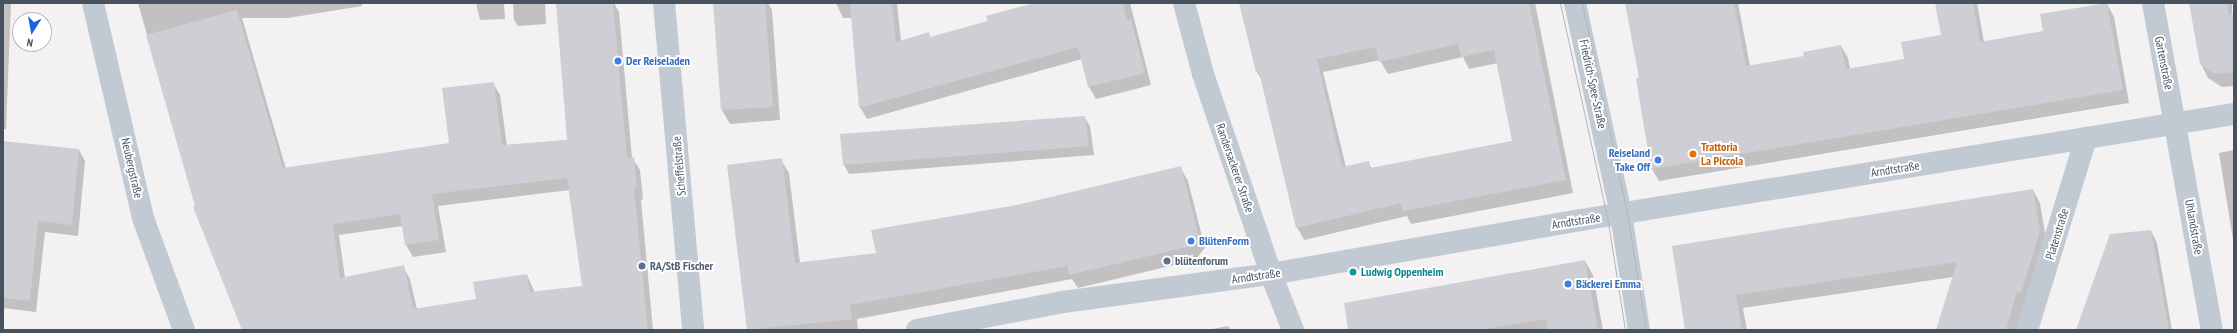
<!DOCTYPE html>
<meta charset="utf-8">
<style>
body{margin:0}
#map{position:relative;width:2237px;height:333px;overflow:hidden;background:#f3f1f1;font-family:"PT Sans Narrow",sans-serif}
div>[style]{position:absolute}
.shadow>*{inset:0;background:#0003}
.building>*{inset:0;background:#cdcfd5}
.minor>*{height:22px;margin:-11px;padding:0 11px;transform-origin:11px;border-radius:11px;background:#c1cad2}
.tram>*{height:1px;margin:-0.5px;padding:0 0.5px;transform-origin:0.5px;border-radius:0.5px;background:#b3b5bb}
.dots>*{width:11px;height:11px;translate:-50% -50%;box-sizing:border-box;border:2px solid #fff;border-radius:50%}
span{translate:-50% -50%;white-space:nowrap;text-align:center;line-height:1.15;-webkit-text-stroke:4px #fff;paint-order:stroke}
.shop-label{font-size:12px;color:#366cbe;font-weight:700}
.left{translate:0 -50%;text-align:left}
.right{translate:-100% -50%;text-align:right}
.street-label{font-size:12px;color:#48525f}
.food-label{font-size:12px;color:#c56008;font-weight:700}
.service-label{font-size:12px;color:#4e5e75;font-weight:700}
.culture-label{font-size:12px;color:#0d838f;font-weight:700}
.frame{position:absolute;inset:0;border:4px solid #48525f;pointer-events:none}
.north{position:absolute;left:12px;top:12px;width:40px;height:40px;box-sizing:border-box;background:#fff;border:1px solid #b6babf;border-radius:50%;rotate:191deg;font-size:11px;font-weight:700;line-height:16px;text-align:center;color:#48525f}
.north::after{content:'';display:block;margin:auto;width:14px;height:18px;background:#1861e6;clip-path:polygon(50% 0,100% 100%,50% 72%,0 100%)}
</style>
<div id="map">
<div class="shadow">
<div style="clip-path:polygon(3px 3px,11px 3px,6px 129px,3px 129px)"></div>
<div style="clip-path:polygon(evenodd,138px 3px,362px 3px,362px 6px,288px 18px,242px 18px,286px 169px,450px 144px,493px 83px,500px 95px,507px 146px,568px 140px,579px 3px,614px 3px,619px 12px,632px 158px,640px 170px,643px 199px,641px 200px,653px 330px,243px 330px,196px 207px,138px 3px,570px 190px,583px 287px,535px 293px,527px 275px,477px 300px,417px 309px,410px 279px,403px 267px,345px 278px,339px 235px,403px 226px,406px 245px,413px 257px,446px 252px,438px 206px,570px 190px)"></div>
<div style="clip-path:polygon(476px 3px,504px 3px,505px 19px,480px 20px)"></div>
<div style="clip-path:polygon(513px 3px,545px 3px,546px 24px,518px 26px,514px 20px)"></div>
<div style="clip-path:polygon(714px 3px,768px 3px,772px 10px,780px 120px,730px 124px,722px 110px)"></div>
<div style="clip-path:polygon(836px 3px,897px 3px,901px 41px,928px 34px,931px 38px,989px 21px,1037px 3px,1130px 3px,1151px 85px,1096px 99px,1089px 87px,1082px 59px,867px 119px,860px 107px,852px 18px,843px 18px)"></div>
<div style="clip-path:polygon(evenodd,1240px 3px,1535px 3px,1573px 193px,1411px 224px,1407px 216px,1304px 240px,1297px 227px,1263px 82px,1257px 72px,1240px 3px,1463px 57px,1469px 69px,1498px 63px,1513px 141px,1372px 169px,1368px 162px,1346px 167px,1323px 72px,1380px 60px,1388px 74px,1463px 57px)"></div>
<div style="clip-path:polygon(1626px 3px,1738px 3px,1750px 66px,1805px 57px,1841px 46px,1848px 58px,1850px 69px,1905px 60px,1942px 36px,1936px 3px,1977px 3px,1984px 42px,2044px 32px,2107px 4px,2114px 17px,2129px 103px,1659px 181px,1652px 169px,1640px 79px)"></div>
<div style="clip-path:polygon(2190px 3px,2232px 3px,2234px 86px,2222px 87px,2208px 78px,2201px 64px)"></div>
<div style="clip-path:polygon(1084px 117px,1090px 126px,1094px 155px,849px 174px,844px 165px,841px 135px)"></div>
<div style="clip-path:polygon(79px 150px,85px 161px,78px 236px,45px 232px,36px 312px,3px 308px,3px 178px)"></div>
<div style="clip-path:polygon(2234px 150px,2234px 246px,2219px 153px)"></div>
<div style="clip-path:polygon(781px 160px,789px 173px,800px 263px,877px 254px,1017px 206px,1180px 167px,1188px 181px,1205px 248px,1195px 260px,1078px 288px,1072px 279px,857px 319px,858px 330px,748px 330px,728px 166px)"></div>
<div style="clip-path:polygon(2033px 190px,2040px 203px,2047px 245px,2017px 330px,1937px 330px,1953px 277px,1743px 308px,1747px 330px,1686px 330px,1673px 247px)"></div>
<div style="clip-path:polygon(2151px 231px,2157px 243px,2172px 330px,2077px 330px)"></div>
<div style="clip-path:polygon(1585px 261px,1593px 275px,1603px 330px,1349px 330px)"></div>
<div style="clip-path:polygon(1228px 326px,1231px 330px,1207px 330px)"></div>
</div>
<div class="building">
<div style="clip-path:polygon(evenodd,556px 3px,613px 3px,627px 158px,634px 157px,637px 187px,634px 188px,648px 330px,242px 330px,193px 207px,195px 206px,146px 35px,237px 10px,283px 168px,449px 143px,442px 88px,494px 82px,502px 145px,567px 140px,556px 3px,567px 178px,582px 286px,530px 292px,527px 274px,473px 282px,476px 299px,413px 309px,404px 265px,340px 278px,333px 224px,400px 214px,405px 245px,439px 240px,432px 194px,567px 178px)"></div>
<div style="clip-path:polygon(713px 3px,765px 3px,773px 107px,721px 110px)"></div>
<div style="clip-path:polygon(850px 3px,892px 3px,896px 42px,929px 32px,930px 37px,988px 21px,986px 16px,1034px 3px,1123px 3px,1127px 21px,1131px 20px,1145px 73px,1088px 87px,1078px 47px,859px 108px)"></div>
<div style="clip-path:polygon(evenodd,1239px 3px,1529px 3px,1566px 180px,1403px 211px,1401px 203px,1296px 228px,1259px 72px,1256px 72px,1239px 3px,1458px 44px,1461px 57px,1494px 50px,1512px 141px,1370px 168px,1369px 161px,1342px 167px,1317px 59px,1376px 47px,1379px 62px,1458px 44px)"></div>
<div style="clip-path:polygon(1625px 3px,1734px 3px,1746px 66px,1804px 56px,1803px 52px,1841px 45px,1846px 69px,1904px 59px,1901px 42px,1941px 35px,1935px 3px,1973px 3px,1980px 42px,2043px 31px,2040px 14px,2107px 3px,2123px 90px,1651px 169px,1636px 78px,1639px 78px)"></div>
<div style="clip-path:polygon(2189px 3px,2227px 3px,2229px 15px,2234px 14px,2234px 72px,2214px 74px,2200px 64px)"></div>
<div style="clip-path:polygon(1085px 116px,1089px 146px,843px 165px,840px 134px)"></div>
<div style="clip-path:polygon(3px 141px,79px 149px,72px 225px,38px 221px,30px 301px,3px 298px)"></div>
<div style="clip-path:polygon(782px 158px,795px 263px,876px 253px,871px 230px,1017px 205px,1181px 166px,1198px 234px,1187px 247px,1069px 275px,1067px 266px,850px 305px,852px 319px,747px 330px,727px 165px)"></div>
<div style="clip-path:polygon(2033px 189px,2040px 231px,2021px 293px,2017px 292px,2006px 330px,1936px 330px,1957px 262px,1736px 295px,1742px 330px,1685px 330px,1672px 246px)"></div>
<div style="clip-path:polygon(2151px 230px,2169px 330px,2076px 330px,2110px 234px)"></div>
<div style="clip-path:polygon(1585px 260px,1598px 330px,1548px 330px,1546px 319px,1479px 330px,1348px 330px,1344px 303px)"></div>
</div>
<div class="minor">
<div style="left:93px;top:3px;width:221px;rotate:76.9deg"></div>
<div style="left:143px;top:218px;width:119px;rotate:69.9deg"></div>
<div style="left:664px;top:3px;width:328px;rotate:84.9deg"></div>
<div style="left:1184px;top:3px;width:73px;rotate:75deg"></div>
<div style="left:1203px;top:74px;width:211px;rotate:71.2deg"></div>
<div style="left:1271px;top:274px;width:60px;rotate:68.6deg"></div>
<div style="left:1575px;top:3px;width:216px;rotate:77.7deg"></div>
<div style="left:1621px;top:214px;width:117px;rotate:81.2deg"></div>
<div style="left:2153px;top:3px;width:332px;rotate:79.8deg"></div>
<div style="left:917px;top:330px;width:149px;rotate:-10.9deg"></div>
<div style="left:1063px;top:302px;width:210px;rotate:-7.7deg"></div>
<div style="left:1271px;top:274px;width:315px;rotate:-9.9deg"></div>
<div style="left:1581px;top:220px;width:662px;rotate:-9.22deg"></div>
<div style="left:2027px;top:330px;width:201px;rotate:-72.9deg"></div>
</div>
<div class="tram">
<div style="left:1560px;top:3px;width:218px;rotate:77.6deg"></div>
<div style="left:1607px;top:216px;width:115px;rotate:81deg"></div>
<div style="left:1582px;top:3px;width:215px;rotate:77.9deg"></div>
<div style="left:1627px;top:213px;width:119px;rotate:80.8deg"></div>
</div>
<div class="dots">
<div style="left:618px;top:61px;background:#3f7fe0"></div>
<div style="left:1693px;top:154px;background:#e8710a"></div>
<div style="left:1658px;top:160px;background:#3f7fe0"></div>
<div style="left:1191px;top:241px;background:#3f7fe0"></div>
<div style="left:1167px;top:261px;background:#5c6f8a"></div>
<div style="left:642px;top:266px;background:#5c6f8a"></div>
<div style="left:1353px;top:272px;background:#0f9aa8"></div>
<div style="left:1568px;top:284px;background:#3f7fe0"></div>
</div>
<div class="shop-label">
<span class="left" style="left:626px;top:61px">Der Reiseladen</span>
<span class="right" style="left:1650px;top:160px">Reiseland<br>Take Off</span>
<span class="left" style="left:1199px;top:241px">BlütenForm</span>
<span class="left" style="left:1576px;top:284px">Bäckerei Emma</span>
</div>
<div class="street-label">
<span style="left:2164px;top:63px;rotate:79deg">Gartenstraße</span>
<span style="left:1593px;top:84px;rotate:78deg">Friedrich-Spee-Straße</span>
<span style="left:679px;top:166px;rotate:-95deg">Scheffelstraße</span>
<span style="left:132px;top:168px;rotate:77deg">Neubergstraße</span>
<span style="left:1235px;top:168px;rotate:71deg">Randersackerer Straße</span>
<span style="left:1895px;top:169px;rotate:-9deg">Arndtstraße</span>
<span style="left:1576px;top:221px;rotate:-9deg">Arndtstraße</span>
<span style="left:2194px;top:227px;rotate:80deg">Uhlandstraße</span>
<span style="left:2057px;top:234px;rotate:-73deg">Platenstraße</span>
<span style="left:1256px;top:276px;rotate:-8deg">Arndtstraße</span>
</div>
<div class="food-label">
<span class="left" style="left:1701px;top:154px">Trattoria<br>La Piccola</span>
</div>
<div class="service-label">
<span class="left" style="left:1175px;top:261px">blütenforum</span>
<span class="left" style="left:650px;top:266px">RA/StB Fischer</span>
</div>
<div class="culture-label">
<span class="left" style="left:1361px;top:272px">Ludwig Oppenheim</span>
</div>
<div class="frame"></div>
<div class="north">N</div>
</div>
